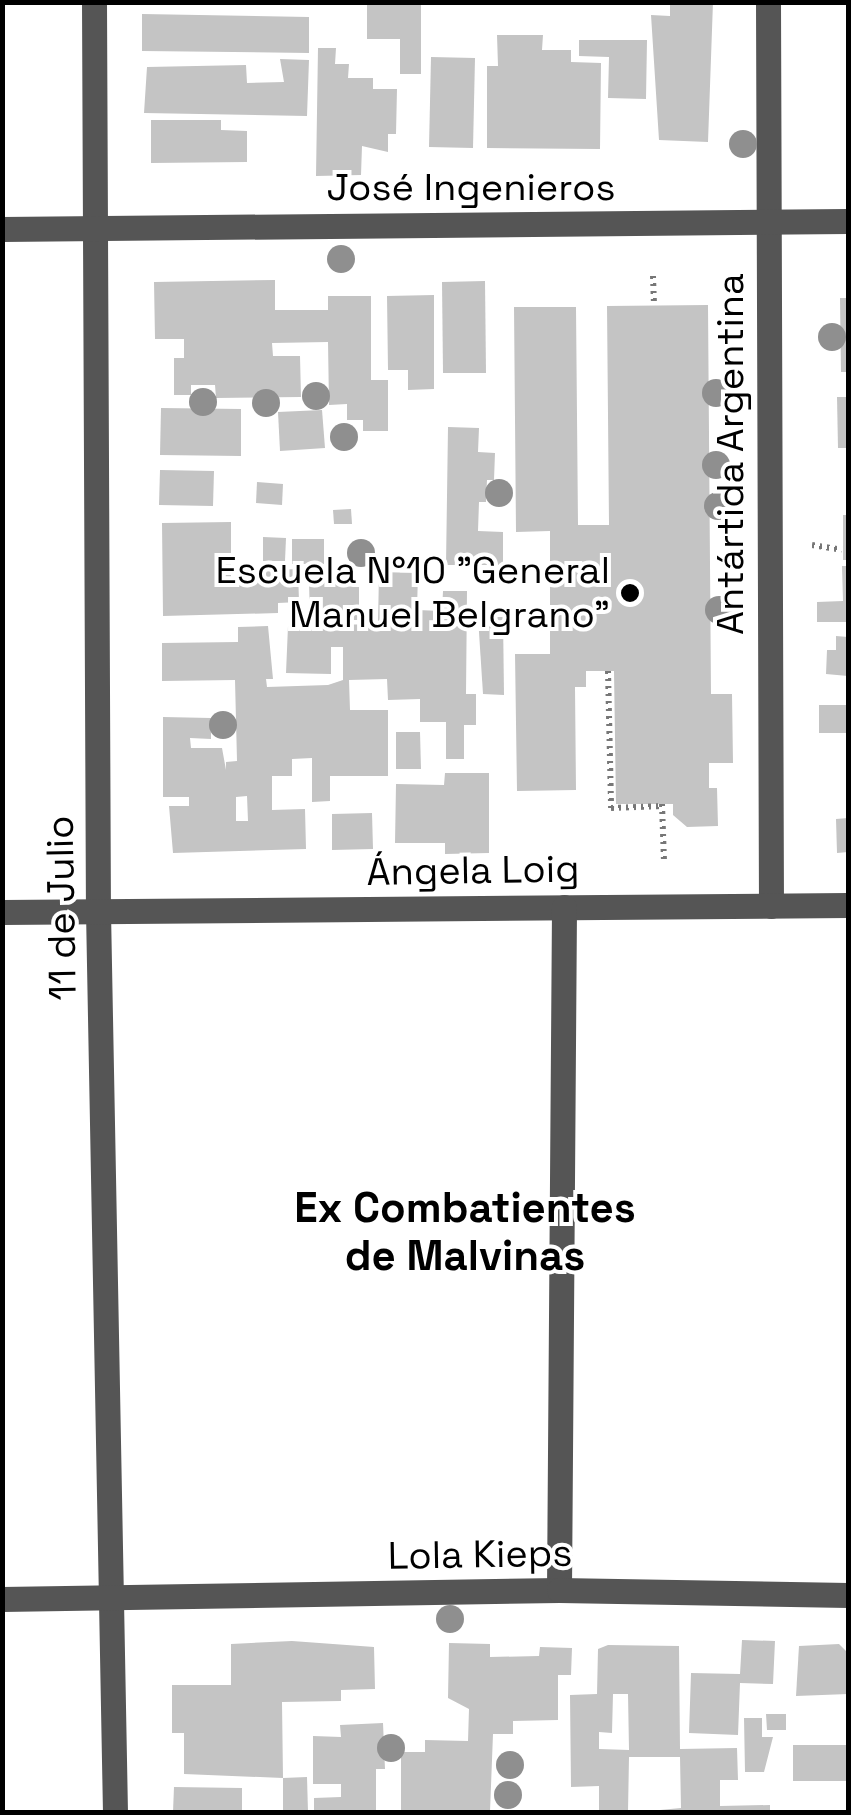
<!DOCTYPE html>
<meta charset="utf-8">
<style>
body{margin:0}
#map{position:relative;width:851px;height:1815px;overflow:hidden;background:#fff;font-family:"Space Grotesk",sans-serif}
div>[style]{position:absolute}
.building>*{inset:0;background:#c4c4c4}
.path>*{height:6px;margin-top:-3px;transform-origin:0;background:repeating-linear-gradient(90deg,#777 0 2.5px,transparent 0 7.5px)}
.minor>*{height:25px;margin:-12.5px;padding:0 12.5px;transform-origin:12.5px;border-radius:12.5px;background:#555}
.trees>*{width:28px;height:28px;margin:-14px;border-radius:50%;background:#8f8f8f}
.dots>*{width:28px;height:28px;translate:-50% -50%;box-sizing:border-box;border:5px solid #fff;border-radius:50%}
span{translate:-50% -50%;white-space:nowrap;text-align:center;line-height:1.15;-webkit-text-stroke:8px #fff;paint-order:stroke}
.street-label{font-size:38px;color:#000}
.poi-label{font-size:38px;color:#000}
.right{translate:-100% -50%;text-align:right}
.quarter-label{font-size:42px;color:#000;font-weight:700}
.frame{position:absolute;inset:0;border:5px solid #000;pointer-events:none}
</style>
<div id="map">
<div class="building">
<div style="clip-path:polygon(367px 2px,421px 2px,421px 74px,400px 74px,400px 39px,367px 39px)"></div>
<div style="clip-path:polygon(670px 2px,713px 2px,708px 142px,659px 140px,651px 15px,670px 16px)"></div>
<div style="clip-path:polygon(142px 14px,309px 17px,309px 53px,142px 51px)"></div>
<div style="clip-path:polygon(497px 35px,543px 35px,542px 50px,571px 50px,571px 62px,601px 63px,600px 149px,487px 148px,487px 66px,498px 66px)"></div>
<div style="clip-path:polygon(579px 40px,647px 40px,646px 99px,608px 98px,609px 57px,579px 56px)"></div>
<div style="clip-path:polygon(318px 48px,336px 48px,335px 64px,349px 64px,348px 78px,373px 78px,373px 89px,397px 89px,396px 134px,388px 134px,388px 152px,362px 146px,361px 175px,316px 176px)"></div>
<div style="clip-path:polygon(431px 57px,475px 58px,473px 148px,429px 147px)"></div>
<div style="clip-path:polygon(280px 59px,309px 60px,307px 116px,144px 113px,147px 67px,246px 65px,247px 83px,284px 82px)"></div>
<div style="clip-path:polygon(151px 120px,221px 120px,221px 130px,247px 131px,247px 162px,151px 163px)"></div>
<div style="clip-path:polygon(275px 280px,275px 310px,328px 310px,328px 296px,371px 296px,371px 380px,388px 380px,388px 431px,363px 431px,363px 420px,347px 420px,347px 404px,329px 405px,328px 342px,272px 343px,273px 356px,300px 356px,301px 397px,216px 398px,215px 385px,191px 385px,191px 395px,174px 395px,174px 358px,184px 358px,184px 339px,155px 339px,154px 282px)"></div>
<div style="clip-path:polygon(485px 281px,486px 373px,443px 373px,442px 282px)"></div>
<div style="clip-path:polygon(434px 295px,434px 389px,408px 390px,408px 370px,388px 370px,387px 296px)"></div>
<div style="clip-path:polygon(840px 298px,848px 298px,848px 372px,841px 372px)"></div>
<div style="clip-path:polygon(708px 305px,711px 694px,732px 694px,733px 763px,709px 763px,709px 788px,717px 788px,718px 826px,687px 827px,673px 815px,673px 804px,616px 804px,614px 671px,586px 671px,586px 687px,575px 687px,576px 790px,517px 791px,515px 654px,550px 654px,550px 531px,516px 532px,514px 307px,576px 307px,578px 525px,609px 525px,607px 306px)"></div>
<div style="clip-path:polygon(837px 397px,848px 397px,848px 448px,838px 448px)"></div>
<div style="clip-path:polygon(161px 408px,241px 409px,241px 456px,160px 455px)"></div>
<div style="clip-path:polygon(322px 410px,325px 448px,280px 451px,278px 412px)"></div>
<div style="clip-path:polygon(448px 427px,479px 428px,478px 452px,495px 453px,494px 480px,487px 480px,486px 502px,479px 502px,478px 531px,503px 532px,503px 565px,446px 565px)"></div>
<div style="clip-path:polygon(160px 470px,214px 471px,213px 506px,159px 505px)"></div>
<div style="clip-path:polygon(257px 482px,283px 484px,282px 505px,256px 503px)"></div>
<div style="clip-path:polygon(351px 509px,352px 524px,334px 524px,333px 510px)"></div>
<div style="clip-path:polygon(843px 515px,848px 515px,848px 560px,843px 560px)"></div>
<div style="clip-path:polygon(231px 522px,231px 584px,245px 580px,245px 571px,298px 569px,299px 602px,278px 603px,278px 613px,163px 616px,162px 523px)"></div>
<div style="clip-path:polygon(263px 537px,286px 538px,285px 561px,263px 561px)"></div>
<div style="clip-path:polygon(292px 539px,324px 539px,324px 564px,292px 564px)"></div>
<div style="clip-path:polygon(842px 566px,848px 566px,848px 622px,817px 622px,817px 602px,843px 601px)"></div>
<div style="clip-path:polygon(evenodd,379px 572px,418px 573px,417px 610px,442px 611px,443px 591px,467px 591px,466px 694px,476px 694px,476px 725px,464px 725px,464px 759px,446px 759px,446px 722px,420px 722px,420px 699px,388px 700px,387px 679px,349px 680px,350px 710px,388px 710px,388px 776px,330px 776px,330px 801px,312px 802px,312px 758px,292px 759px,292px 776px,272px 776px,272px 810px,305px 809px,306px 849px,173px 853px,169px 806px,189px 806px,189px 797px,163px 797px,163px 717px,211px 718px,211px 739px,190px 738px,191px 748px,222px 748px,226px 770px,226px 762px,237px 761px,235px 680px,162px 681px,162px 643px,238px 642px,238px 627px,268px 626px,273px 679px,266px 679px,267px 687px,328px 685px,343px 680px,343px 647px,331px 647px,331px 674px,286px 673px,288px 626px,378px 624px,379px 572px,247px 796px,248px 821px,236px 821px,236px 797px,247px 796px)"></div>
<div style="clip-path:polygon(309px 581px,359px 581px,359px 620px,310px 620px)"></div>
<div style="clip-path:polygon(478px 617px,503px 617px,504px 695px,483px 694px)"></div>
<div style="clip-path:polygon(836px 636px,848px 637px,848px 676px,826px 674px,827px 650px,836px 650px)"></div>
<div style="clip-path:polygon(819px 705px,848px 705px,848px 733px,819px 733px)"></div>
<div style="clip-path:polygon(396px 732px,420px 732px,421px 769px,396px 769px)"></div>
<div style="clip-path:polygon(445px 773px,489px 773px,489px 853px,445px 854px,445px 843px,395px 843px,396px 784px,444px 785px)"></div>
<div style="clip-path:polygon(372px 813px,373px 849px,332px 850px,332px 814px)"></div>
<div style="clip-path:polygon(848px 818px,848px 852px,837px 853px,836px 819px)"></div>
<div style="clip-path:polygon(742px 1640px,775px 1641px,773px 1684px,740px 1683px,738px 1735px,689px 1733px,691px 1673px,740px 1674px)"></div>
<div style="clip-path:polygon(292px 1641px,374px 1647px,375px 1689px,341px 1690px,341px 1701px,282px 1702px,283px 1778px,184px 1774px,184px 1733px,172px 1733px,172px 1685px,231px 1685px,231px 1644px)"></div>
<div style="clip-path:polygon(449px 1643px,490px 1644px,490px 1657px,539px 1656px,540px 1647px,572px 1648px,571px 1675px,558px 1675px,558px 1720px,513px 1721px,513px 1734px,493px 1734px,490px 1812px,401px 1812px,401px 1752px,425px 1752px,425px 1740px,468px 1741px,469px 1709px,448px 1698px)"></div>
<div style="clip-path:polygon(839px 1644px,848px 1653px,848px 1694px,796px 1696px,799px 1646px)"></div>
<div style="clip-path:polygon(evenodd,608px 1645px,679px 1646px,680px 1749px,737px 1748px,738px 1780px,720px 1780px,720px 1806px,770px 1805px,770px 1812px,639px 1812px,681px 1808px,680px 1757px,629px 1757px,628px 1812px,599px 1812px,599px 1786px,571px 1787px,570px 1695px,597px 1694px,598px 1649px,608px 1645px,613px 1694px,628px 1694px,629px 1750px,599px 1749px,599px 1732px,612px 1733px,613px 1694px)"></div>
<div style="clip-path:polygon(766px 1714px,786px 1714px,786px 1730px,767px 1730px)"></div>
<div style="clip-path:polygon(744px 1718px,762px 1718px,762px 1737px,773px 1737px,764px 1772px,745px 1772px)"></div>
<div style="clip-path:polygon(383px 1723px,385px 1769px,376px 1769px,376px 1812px,314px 1812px,314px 1798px,341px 1797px,341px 1784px,313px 1784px,313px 1736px,341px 1737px,340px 1725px)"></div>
<div style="clip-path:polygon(793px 1745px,848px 1745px,848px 1781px,793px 1781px)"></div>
<div style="clip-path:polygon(307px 1777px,308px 1812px,283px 1812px,283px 1778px)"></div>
<div style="clip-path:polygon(174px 1787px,242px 1788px,242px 1812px,173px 1812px)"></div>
</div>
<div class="path">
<div style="left:653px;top:276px;width:30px;rotate:88deg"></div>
<div style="left:812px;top:545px;width:30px;rotate:9deg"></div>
<div style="left:608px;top:671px;width:137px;rotate:88.7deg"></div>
<div style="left:611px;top:808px;width:52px;rotate:-2.2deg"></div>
<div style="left:662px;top:804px;width:58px;rotate:88deg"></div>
</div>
<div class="minor">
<div style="left:94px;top:2px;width:909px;rotate:89.75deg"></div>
<div style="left:98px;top:911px;width:901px;rotate:88.92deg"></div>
<div style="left:768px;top:2px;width:904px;rotate:89.81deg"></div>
<div style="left:2px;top:229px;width:846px;rotate:-0.54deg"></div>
<div style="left:2px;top:912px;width:846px;rotate:-0.47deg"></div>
<div style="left:559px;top:1590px;width:683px;rotate:-89.58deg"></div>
<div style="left:2px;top:1599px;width:557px;rotate:-0.93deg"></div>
<div style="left:559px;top:1590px;width:289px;rotate:1deg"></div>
</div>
<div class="trees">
<div style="left:743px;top:144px"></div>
<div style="left:341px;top:259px"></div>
<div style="left:832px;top:337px"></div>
<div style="left:716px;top:393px"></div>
<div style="left:316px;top:396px"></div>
<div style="left:203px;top:402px"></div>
<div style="left:266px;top:403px"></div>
<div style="left:344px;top:437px"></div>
<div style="left:716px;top:465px"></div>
<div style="left:499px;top:493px"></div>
<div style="left:718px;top:506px"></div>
<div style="left:361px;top:553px"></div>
<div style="left:719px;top:610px"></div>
<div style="left:223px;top:725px"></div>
<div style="left:450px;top:1619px"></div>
<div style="left:391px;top:1748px"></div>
<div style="left:510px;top:1765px"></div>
<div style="left:508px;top:1795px"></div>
</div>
<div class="dots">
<div style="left:630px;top:593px;background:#000"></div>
</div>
<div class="street-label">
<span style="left:471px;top:188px">José Ingenieros</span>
<span style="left:731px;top:454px;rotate:-90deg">Antártida Argentina</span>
<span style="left:473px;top:871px;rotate:-1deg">Ángela Loig</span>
<span style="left:62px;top:908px;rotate:-91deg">11 de Julio</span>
<span style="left:480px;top:1555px;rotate:-1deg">Lola Kieps</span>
</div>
<div class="poi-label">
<span class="right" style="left:610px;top:593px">Escuela N°10 "General<br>Manuel Belgrano"</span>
</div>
<div class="quarter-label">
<span style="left:465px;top:1232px">Ex Combatientes<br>de Malvinas</span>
</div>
<div class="frame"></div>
</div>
